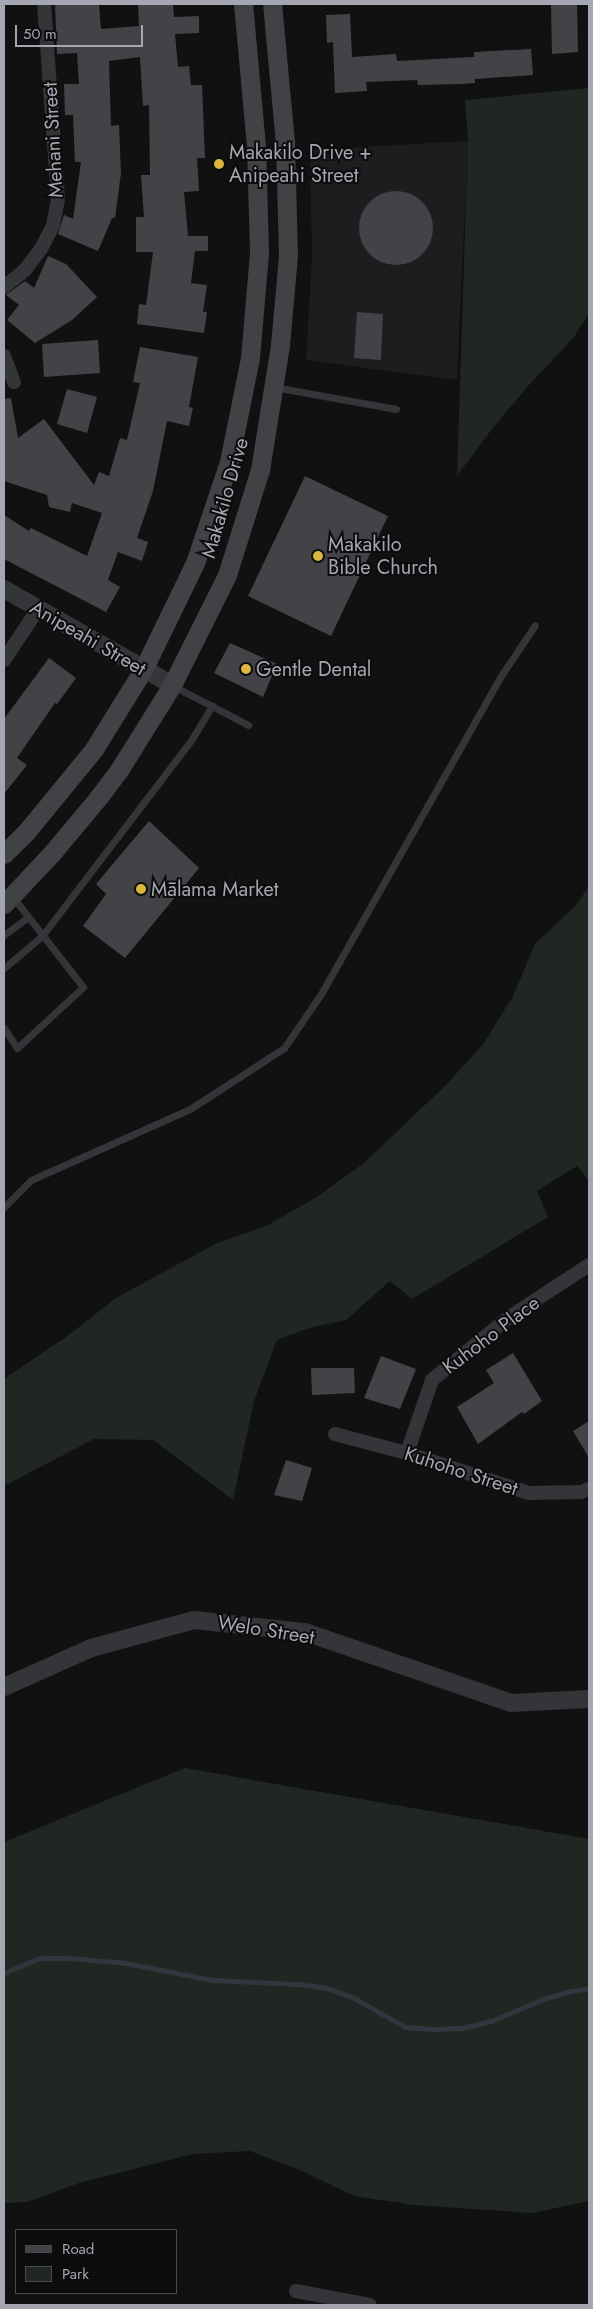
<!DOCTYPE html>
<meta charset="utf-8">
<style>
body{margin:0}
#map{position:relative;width:593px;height:2309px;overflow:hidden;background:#111112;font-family:Jost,sans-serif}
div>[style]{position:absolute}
.built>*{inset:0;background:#1d1d1f}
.green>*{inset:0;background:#202621}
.stream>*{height:5px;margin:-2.5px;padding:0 2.5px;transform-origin:2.5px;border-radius:2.5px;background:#30363d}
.building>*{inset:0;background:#434347}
.round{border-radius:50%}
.service>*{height:7px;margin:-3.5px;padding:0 3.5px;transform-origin:3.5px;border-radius:3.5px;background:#343539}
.minor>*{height:14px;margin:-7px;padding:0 7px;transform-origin:7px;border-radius:7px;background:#343539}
.tertiary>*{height:18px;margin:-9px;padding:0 9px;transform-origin:9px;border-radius:9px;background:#343539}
.secondary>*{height:19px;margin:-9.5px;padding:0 9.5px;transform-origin:9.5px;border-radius:9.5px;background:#414246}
.dots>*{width:14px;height:14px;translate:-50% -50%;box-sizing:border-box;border:2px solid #0c0c0d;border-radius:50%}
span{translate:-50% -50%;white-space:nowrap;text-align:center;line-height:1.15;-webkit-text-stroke:4px #0c0c0d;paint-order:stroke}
.street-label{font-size:20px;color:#a4a7b1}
.poi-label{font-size:20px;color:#a4a7b1}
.left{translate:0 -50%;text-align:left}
.frame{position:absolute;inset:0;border:5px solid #a4a7b1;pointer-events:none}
.legend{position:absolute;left:15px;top:2229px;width:162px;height:65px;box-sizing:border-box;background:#0c0c0d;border:1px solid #494a4f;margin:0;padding:6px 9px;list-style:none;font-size:15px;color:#a4a7b1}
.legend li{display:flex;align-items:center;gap:10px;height:25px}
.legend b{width:25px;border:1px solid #494a4f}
.scale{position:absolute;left:15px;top:25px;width:128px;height:22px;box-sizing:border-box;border:2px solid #a4a7b1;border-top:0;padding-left:6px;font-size:15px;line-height:18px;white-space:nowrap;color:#a4a7b1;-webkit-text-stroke:4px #0c0c0d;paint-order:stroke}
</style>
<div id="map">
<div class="built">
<div style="clip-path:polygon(468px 141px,457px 380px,306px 360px,312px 255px,310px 150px)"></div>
</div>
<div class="green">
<div style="clip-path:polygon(589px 88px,589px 313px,574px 337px,529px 385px,492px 429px,457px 476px,468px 141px,465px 100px)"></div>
<div style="clip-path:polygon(589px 886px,589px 1181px,577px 1166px,537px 1191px,548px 1217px,412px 1299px,390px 1281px,346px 1320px,309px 1328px,277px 1340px,254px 1401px,233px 1500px,153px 1440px,94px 1439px,4px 1486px,4px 1379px,70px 1334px,116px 1298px,215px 1244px,268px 1225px,317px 1197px,364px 1163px,447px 1084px,484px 1043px,513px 996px,535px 944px,576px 905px)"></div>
<div style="clip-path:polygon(185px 1768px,589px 1839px,589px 2201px,532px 2213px,414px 2205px,354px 2196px,302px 2171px,250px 2151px,193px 2154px,82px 2182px,27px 2202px,4px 2203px,4px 1842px)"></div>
</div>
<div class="stream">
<div style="left:4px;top:1973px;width:39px;rotate:-23deg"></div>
<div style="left:40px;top:1958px;width:30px"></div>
<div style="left:70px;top:1958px;width:56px;rotate:5.1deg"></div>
<div style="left:126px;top:1963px;width:88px;rotate:11.2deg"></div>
<div style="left:212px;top:1980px;width:86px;rotate:2.7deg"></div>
<div style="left:298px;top:1984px;width:29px;rotate:8deg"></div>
<div style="left:327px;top:1988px;width:29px;rotate:20deg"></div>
<div style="left:354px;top:1998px;width:59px;rotate:29.6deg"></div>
<div style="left:405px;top:2027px;width:28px;rotate:4deg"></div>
<div style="left:433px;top:2029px;width:30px;rotate:-2deg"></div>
<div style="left:463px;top:2028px;width:29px;rotate:-14deg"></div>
<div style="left:491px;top:2021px;width:56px;rotate:-22.9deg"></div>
<div style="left:543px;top:1999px;width:29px;rotate:-16deg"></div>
<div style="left:571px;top:1991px;width:18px;rotate:-9deg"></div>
</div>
<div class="building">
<div style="clip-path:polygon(55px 4px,99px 4px,101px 29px,139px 26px,138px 4px,173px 4px,174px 17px,199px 16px,199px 33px,175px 34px,178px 67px,189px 66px,191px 85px,202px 85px,205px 158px,197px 158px,199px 191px,184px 192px,188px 236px,208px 236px,208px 251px,195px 251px,191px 283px,207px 285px,203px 312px,207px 312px,204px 333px,137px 324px,139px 304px,146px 305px,153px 252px,136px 252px,136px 217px,144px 217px,141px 175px,150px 175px,149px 105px,143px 106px,140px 57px,109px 61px,111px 126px,119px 125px,121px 173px,115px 218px,112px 218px,98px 251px,58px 234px,64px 215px,73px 219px,81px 162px,75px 162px,73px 115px,65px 115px,64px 84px,79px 84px,77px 53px,57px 54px)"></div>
<div style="clip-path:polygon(551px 4px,577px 4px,578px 52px,552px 54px)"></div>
<div style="clip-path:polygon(350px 14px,352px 57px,396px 54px,397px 61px,474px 57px,474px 52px,531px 49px,533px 75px,475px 79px,475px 83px,461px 84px,418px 85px,417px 80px,366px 82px,367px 91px,335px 93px,333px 42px,327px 43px,326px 15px)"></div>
<div class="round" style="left:359px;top:191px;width:74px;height:74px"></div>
<div style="clip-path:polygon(48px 256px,66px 264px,97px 297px,72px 320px,35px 343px,7px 320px,19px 305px,6px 295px,25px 281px,34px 288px)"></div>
<div style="clip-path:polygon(357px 312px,383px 314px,381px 360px,354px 358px)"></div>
<div style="clip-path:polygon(98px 340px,100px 373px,44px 377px,42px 344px)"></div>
<div style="clip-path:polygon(140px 347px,198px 357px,189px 407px,193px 408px,189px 426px,167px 421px,153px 491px,137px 538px,148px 542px,142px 561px,118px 552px,108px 580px,120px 587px,106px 612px,4px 559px,4px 515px,29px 531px,31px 528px,87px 556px,102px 513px,72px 503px,70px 512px,49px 507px,47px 495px,4px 481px,4px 399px,11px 398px,18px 438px,44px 419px,94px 485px,99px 472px,109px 476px,120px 438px,127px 440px,140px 383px,133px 382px)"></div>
<div style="clip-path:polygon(67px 389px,97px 397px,87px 433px,57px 424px)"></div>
<div style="clip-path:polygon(305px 476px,388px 516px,331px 636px,248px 596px)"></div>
<div style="clip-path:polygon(230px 643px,277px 664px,263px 697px,214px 673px)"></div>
<div style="clip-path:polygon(49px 658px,76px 678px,57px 704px,55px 703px,17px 758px,27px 765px,4px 794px,4px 719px)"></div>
<div style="clip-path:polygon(149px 821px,199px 868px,125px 958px,83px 926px,106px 894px,96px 884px)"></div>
<div style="clip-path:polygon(513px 1353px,542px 1401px,524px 1414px,522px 1412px,478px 1444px,457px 1407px,494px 1383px,486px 1370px)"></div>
<div style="clip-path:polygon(381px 1356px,416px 1369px,400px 1409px,364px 1398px)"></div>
<div style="clip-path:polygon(311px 1368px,354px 1368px,355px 1393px,312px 1395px)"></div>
<div style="clip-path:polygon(589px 1421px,589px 1458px,573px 1431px)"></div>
<div style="clip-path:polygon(286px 1460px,312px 1468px,302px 1501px,274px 1495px)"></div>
</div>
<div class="service">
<div style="left:274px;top:387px;width:124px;rotate:10.2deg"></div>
<div style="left:212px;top:706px;width:41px;rotate:27.8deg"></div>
<div style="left:4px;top:935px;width:30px;rotate:-37deg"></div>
<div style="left:4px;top:968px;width:50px;rotate:-40.1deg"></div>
<div style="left:42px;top:936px;width:248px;rotate:-52.7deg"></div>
<div style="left:192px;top:739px;width:39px;rotate:-59deg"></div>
<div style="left:212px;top:706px;width:44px;rotate:-152.9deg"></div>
<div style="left:4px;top:1028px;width:24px;rotate:57deg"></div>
<div style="left:17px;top:1048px;width:90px;rotate:-42.7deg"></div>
<div style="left:83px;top:987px;width:114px;rotate:-127.9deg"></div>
<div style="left:4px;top:1207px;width:38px;rotate:-45deg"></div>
<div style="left:31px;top:1180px;width:174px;rotate:-24.1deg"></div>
<div style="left:190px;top:1109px;width:112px;rotate:-33deg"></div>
<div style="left:284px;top:1048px;width:65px;rotate:-55.6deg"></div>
<div style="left:321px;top:994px;width:365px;rotate:-60.5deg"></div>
<div style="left:501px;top:676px;width:61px;rotate:-56.3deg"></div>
</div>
<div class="minor">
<div style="left:4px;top:287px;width:27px;rotate:-39deg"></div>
<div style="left:25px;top:270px;width:26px;rotate:-53deg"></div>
<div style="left:41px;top:249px;width:27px;rotate:-63deg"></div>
<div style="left:53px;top:225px;width:26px;rotate:-79deg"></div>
<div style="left:58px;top:199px;width:196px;rotate:-94.1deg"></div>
<div style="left:4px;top:356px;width:28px;rotate:69deg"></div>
<div style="left:4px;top:660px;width:61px;rotate:-56.3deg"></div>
<div style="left:335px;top:1434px;width:74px;rotate:14.8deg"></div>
<div style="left:407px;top:1453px;width:128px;rotate:18.2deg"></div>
<div style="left:529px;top:1493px;width:52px;rotate:-1.1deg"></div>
<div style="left:581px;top:1492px;width:9px;rotate:-21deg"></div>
<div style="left:407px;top:1453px;width:77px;rotate:-71.1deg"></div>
<div style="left:432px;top:1380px;width:98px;rotate:-39.2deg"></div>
<div style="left:508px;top:1318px;width:97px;rotate:-33.2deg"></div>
<div style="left:296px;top:2291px;width:75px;rotate:10.7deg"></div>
</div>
<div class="tertiary">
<div style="left:4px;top:589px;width:193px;rotate:29.7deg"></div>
<div style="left:4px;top:1687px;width:95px;rotate:-24.1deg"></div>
<div style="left:91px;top:1648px;width:107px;rotate:-15.2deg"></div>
<div style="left:194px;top:1620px;width:112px;rotate:6.2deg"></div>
<div style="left:305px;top:1632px;width:218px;rotate:19deg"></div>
<div style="left:511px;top:1703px;width:78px;rotate:-2.9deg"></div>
</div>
<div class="secondary">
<div style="left:4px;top:854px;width:33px;rotate:-45deg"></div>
<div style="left:27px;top:831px;width:106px;rotate:-50.7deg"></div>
<div style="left:94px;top:749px;width:93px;rotate:-58.2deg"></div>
<div style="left:143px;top:670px;width:119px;rotate:-64.1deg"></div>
<div style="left:195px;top:563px;width:107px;rotate:-71.4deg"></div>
<div style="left:229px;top:462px;width:106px;rotate:-78.6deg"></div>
<div style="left:250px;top:358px;width:106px;rotate:-85.1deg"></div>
<div style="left:259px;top:252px;width:106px;rotate:-91.6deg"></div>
<div style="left:256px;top:146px;width:143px;rotate:-95.2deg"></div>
<div style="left:4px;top:904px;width:70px;rotate:-46.7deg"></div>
<div style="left:52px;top:853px;width:72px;rotate:-50.1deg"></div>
<div style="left:98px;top:798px;width:39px;rotate:-53deg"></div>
<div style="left:121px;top:767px;width:97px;rotate:-58.1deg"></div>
<div style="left:172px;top:685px;width:123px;rotate:-63.4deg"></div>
<div style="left:227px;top:575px;width:110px;rotate:-72.6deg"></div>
<div style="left:260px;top:470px;width:127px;rotate:-80.9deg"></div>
<div style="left:280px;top:345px;width:90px;rotate:-84.9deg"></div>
<div style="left:288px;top:255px;width:112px;rotate:-91.5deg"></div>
<div style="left:285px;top:143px;width:140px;rotate:-95.3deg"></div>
</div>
<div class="dots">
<div style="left:219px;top:164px;background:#ddb63f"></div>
<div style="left:318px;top:556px;background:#ddb63f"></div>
<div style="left:246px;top:669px;background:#ddb63f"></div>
<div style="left:141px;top:889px;background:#ddb63f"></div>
</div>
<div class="street-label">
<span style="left:53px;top:140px;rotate:-93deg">Mehani Street</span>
<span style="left:225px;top:498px;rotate:-74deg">Makakilo Drive</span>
<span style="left:88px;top:638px;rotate:30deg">Anipeahi Street</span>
<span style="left:491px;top:1335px;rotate:-37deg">Kuhoho Place</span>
<span style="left:461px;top:1471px;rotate:18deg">Kuhoho Street</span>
<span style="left:266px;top:1630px;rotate:9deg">Welo Street</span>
</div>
<div class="poi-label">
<span class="left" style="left:229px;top:164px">Makakilo Drive +<br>Anipeahi Street</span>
<span class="left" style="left:328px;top:556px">Makakilo<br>Bible Church</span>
<span class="left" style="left:256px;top:669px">Gentle Dental</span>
<span class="left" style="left:151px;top:889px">Mālama Market</span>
</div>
<div class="frame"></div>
<ul class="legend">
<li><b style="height:6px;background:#414246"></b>Road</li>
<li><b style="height:14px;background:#202621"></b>Park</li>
</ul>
<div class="scale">50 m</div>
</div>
